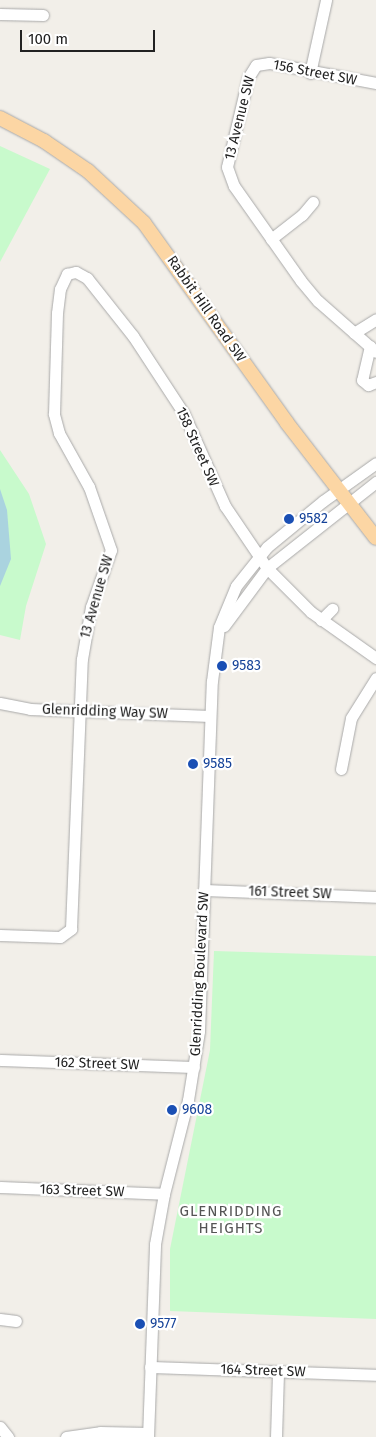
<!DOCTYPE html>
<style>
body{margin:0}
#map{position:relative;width:376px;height:1437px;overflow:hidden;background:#f2efe9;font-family:"Fira Sans",sans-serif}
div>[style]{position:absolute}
.park>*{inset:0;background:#c8facc}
.water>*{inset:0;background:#aad3df}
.roads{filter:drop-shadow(0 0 1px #a9a9a9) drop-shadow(0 0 1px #a9a9a9)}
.minor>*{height:11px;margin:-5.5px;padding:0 5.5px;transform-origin:5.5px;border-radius:5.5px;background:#fff}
.major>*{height:14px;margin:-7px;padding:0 7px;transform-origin:7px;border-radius:7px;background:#fcd6a4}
.dots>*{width:14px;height:14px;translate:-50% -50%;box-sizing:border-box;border:2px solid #fff;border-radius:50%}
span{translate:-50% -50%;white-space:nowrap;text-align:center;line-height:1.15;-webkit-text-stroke:4.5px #fff;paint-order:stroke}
.street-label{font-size:14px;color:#222}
.transit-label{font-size:14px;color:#164399}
.left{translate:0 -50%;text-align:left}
.neighbourhood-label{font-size:15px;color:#555;letter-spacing:1px}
.scale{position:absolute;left:20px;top:30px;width:135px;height:22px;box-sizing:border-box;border:2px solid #222;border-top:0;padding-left:6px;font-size:15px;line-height:18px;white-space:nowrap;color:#222;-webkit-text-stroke:4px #fff;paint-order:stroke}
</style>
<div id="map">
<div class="park">
<div style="clip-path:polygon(0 146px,50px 169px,0 262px)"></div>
<div style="clip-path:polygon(0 450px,29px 494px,46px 544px,26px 606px,20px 640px,0 635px)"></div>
<div style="clip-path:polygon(214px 951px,376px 956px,376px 1319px,170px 1311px,170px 1249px,210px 1050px)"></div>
</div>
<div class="water">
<div style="clip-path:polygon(0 489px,7px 510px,11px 559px,0 586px)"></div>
</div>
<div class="roads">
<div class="minor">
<div style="left:0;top:14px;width:43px;rotate:1.3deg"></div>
<div style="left:310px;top:73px;width:75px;rotate:-77.6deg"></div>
<div style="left:376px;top:83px;width:109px;rotate:-169.4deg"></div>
<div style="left:269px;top:63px;width:13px;rotate:171deg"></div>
<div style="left:256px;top:65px;width:15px;rotate:122deg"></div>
<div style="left:248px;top:78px;width:91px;rotate:103.3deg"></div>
<div style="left:227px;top:167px;width:20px;rotate:70deg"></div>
<div style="left:234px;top:186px;width:116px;rotate:54.8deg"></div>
<div style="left:301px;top:281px;width:26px;rotate:50deg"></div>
<div style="left:318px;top:301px;width:77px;rotate:41.3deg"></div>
<div style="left:271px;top:239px;width:39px;rotate:-38deg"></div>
<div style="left:302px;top:215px;width:17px;rotate:-50deg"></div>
<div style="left:354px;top:333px;width:26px;rotate:-32deg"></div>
<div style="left:370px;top:346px;width:35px;rotate:103deg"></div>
<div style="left:362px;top:380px;width:8px;rotate:40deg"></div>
<div style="left:368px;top:385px;width:9px;rotate:-21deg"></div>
<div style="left:321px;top:620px;width:16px;rotate:-45deg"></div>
<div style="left:224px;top:626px;width:72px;rotate:-53.4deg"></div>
<div style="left:267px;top:568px;width:139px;rotate:-38.3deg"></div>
<div style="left:0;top:703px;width:31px;rotate:11deg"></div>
<div style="left:30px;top:709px;width:180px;rotate:2.2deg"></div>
<div style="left:341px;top:769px;width:52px;rotate:-78.9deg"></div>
<div style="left:351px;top:718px;width:47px;rotate:-58deg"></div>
<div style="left:204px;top:890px;width:172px;rotate:2.3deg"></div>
<div style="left:0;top:935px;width:60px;rotate:1.9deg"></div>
<div style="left:60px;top:937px;width:14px;rotate:-36deg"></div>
<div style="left:71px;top:929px;width:270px;rotate:-87.7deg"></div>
<div style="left:82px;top:659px;width:53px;rotate:-80.2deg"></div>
<div style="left:91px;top:607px;width:60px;rotate:-70.7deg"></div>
<div style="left:111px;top:550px;width:67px;rotate:-109.2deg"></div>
<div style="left:89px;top:487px;width:62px;rotate:-119.1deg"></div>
<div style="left:59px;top:433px;width:20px;rotate:-105deg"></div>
<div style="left:54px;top:414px;width:101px;rotate:-88.3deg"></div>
<div style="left:57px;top:313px;width:24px;rotate:-83deg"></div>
<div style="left:60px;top:289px;width:17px;rotate:-65deg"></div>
<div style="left:67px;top:274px;width:9px;rotate:-13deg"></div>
<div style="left:76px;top:272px;width:13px;rotate:29deg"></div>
<div style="left:87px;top:278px;width:74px;rotate:51.6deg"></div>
<div style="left:133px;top:336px;width:93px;rotate:56.8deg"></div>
<div style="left:184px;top:414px;width:101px;rotate:66deg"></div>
<div style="left:225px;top:506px;width:75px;rotate:55.9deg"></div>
<div style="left:267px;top:568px;width:62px;rotate:45deg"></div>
<div style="left:311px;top:612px;width:80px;rotate:35.3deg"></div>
<div style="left:0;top:1060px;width:194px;rotate:2.1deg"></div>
<div style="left:0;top:1187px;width:164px;rotate:2.4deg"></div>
<div style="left:0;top:1319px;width:16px;rotate:7deg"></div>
<div style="left:150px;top:1367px;width:226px;rotate:2deg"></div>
<div style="left:0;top:1427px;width:13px;rotate:51deg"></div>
<div style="left:66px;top:1437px;width:34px;rotate:-8deg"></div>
<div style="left:100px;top:1432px;width:48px;rotate:1.2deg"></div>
<div style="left:148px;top:1437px;width:193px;rotate:-87.9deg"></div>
<div style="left:155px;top:1244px;width:51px;rotate:-79.8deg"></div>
<div style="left:164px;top:1194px;width:97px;rotate:-75.7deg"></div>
<div style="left:188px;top:1100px;width:70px;rotate:-80.9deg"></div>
<div style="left:199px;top:1031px;width:350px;rotate:-87.9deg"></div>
<div style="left:212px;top:681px;width:54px;rotate:-82.6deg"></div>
<div style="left:219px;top:627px;width:44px;rotate:-67.5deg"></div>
<div style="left:236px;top:586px;width:50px;rotate:-51.5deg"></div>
<div style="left:267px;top:547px;width:72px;rotate:-39.4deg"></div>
<div style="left:323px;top:501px;width:65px;rotate:-35.6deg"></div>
<div style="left:276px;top:1437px;width:65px;rotate:-88.2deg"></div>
</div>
<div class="major">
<div style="left:0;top:118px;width:50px;rotate:27.6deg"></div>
<div style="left:44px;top:141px;width:53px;rotate:34.3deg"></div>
<div style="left:88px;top:171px;width:76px;rotate:42.9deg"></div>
<div style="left:144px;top:223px;width:246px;rotate:54.4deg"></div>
<div style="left:287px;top:423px;width:145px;rotate:52.3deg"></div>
</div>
</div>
<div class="dots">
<div style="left:289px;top:519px;background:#1a4fb4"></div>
<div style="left:222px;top:666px;background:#1a4fb4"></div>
<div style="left:193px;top:764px;background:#1a4fb4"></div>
<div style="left:172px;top:1110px;background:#1a4fb4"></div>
<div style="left:140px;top:1324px;background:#1a4fb4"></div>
</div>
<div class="street-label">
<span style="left:315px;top:73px;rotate:11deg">156 Street SW</span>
<span style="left:240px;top:118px;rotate:-76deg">13 Avenue SW</span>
<span style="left:206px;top:309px;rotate:55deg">Rabbit Hill Road SW</span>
<span style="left:197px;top:447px;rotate:66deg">158 Street SW</span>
<span style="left:97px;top:597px;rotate:-74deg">13 Avenue SW</span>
<span style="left:105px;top:712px;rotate:2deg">Glenridding Way SW</span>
<span style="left:290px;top:893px;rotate:2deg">161 Street SW</span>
<span style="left:200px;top:974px;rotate:-87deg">Glenridding Boulevard SW</span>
<span style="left:97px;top:1064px;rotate:2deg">162 Street SW</span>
<span style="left:82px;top:1191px;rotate:2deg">163 Street SW</span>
<span style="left:263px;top:1371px;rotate:2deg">164 Street SW</span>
</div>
<div class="transit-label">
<span class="left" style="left:299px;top:519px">9582</span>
<span class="left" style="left:232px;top:666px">9583</span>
<span class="left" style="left:203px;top:764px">9585</span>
<span class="left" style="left:182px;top:1110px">9608</span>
<span class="left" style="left:150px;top:1324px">9577</span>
</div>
<div class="neighbourhood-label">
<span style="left:231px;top:1220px">GLENRIDDING<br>HEIGHTS</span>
</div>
<div class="scale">100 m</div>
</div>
